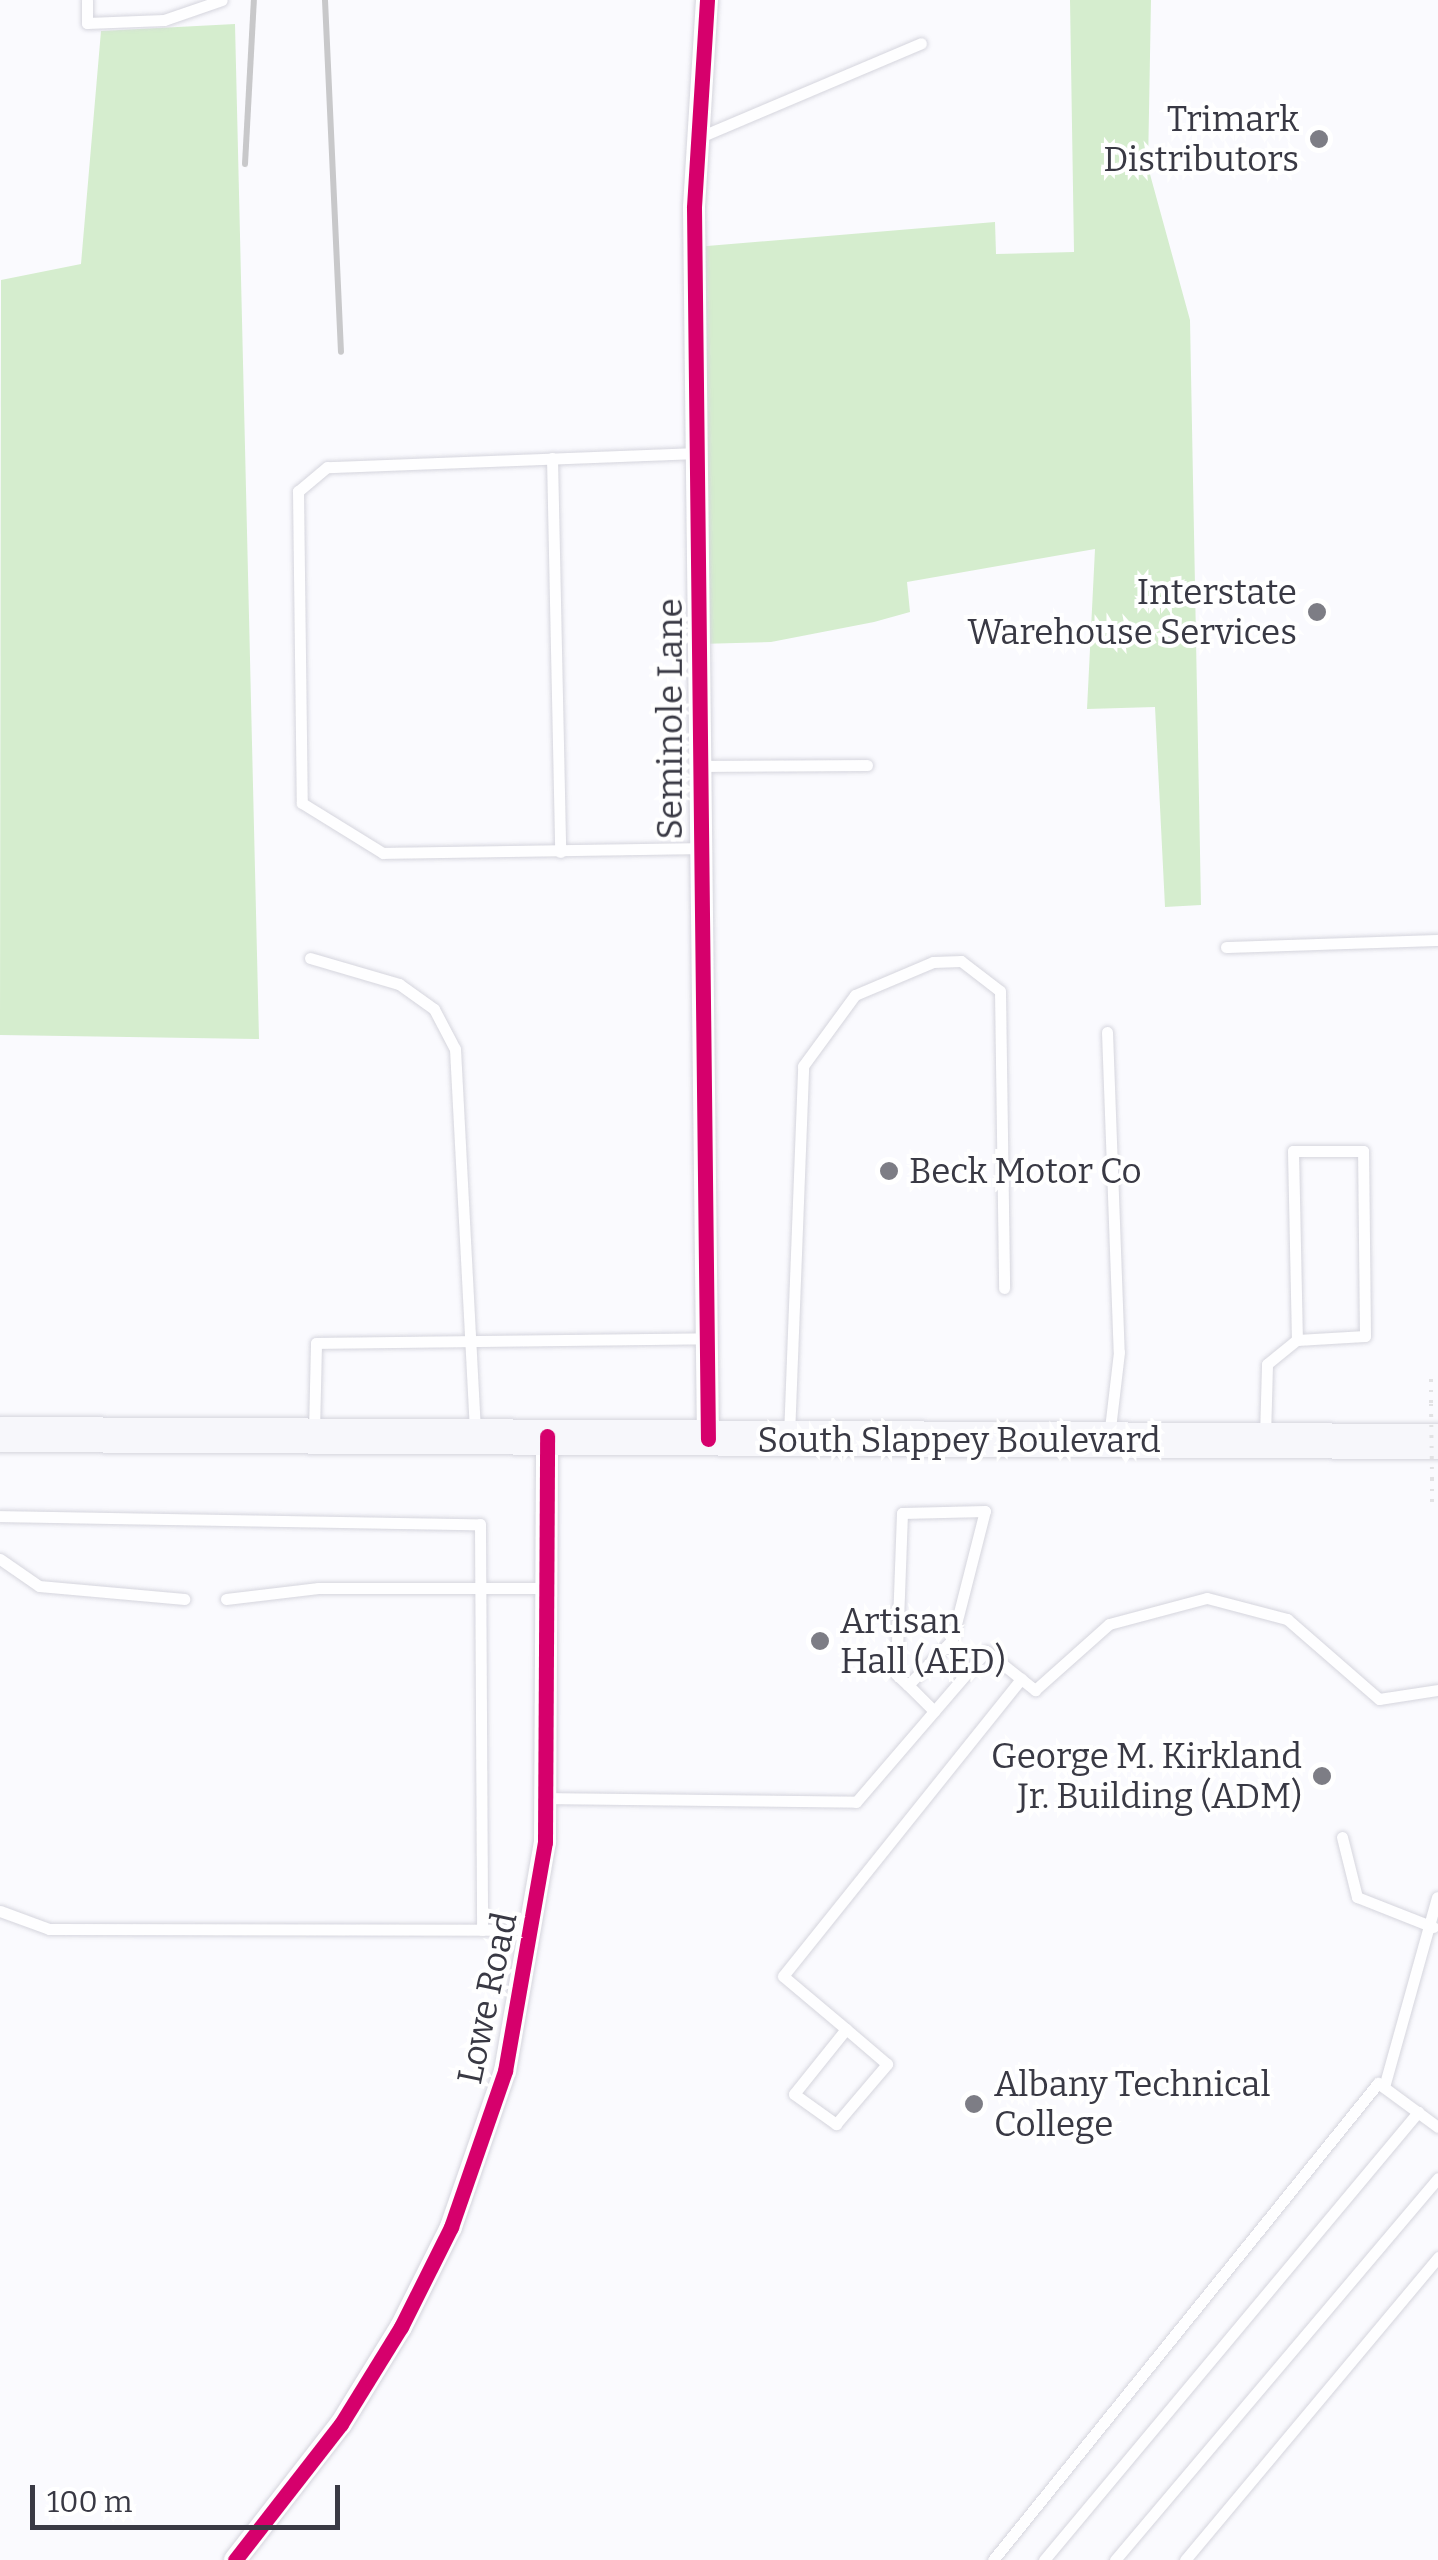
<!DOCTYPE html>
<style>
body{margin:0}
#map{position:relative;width:1438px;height:2560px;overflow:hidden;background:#fafafe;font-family:Bitter,serif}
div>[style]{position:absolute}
.green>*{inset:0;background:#d5edce}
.path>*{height:4px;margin-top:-2px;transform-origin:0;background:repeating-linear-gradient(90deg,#e2e2e4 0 2.5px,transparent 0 10.5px)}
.roads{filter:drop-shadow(0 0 2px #d5d5dd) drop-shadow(0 0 2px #d5d5dd)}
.lane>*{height:11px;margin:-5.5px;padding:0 5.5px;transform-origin:5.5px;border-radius:5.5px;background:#fefeff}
.street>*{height:22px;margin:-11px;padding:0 11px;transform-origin:11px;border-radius:11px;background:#fefeff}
.primary>*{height:35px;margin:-17.5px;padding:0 17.5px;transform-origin:17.5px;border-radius:17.5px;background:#f7f7fb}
.rail>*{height:6px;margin:-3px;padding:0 3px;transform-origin:3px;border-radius:3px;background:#c8c8ca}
.path-bridge>*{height:4px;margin-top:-2px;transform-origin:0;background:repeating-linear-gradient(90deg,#e2e2e4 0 2.5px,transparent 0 10.5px)}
.cycleway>*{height:15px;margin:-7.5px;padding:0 7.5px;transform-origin:7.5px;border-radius:7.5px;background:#d6006c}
.dots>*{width:28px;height:28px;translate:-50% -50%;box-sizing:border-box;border:5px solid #fff;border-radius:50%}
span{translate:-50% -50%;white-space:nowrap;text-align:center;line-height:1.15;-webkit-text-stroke:8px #fff;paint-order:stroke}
.poi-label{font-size:35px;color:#393944}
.right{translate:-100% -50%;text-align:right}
.left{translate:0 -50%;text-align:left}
.street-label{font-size:35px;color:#393944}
.scale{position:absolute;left:30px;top:2485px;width:310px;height:45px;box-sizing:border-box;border:5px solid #393944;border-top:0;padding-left:12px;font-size:30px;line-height:35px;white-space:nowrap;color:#393944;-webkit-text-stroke:8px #fff;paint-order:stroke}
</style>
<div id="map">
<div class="green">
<div style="clip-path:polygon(1070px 0,1151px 0,1148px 167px,1190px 320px,1201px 905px,1165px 907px,1155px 707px,1087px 709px,1095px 549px,907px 582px,910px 612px,874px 622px,771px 642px,699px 644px,695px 247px,995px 222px,996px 254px,1074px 252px)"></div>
<div style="clip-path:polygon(235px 24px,259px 1039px,0 1035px,1px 280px,81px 264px,101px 31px)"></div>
</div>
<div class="path">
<div style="left:1431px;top:1379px;width:25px;rotate:90deg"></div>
<div style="left:1432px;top:1478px;width:27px;rotate:90deg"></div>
</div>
<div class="roads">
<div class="lane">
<div style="left:87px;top:0;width:23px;rotate:90deg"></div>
<div style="left:87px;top:23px;width:77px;rotate:-2.2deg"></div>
<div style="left:164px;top:20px;width:61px;rotate:-19deg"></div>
<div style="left:700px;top:137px;width:240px;rotate:-23deg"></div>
<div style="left:698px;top:453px;width:371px;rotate:177.8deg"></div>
<div style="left:327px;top:467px;width:38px;rotate:140deg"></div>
<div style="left:298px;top:491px;width:312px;rotate:89.3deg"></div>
<div style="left:302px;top:803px;width:95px;rotate:31.7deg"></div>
<div style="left:383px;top:853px;width:318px;rotate:-0.9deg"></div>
<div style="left:552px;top:458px;width:394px;rotate:88.8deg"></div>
<div style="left:700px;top:766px;width:167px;rotate:-0.3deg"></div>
<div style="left:1226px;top:947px;width:212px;rotate:-1.9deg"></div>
<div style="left:310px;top:958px;width:93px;rotate:16.3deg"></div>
<div style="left:399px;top:984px;width:43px;rotate:35.5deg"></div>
<div style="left:434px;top:1009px;width:45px;rotate:62.3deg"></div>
<div style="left:455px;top:1049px;width:383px;rotate:87deg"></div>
<div style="left:1107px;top:1032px;width:320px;rotate:87.9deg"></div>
<div style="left:1119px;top:1352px;width:86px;rotate:96.7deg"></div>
<div style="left:314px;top:1432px;width:89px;rotate:-88.7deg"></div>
<div style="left:316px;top:1343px;width:391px;rotate:-0.7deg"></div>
<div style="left:789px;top:1436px;width:370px;rotate:-87.8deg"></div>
<div style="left:803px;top:1066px;width:88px;rotate:-53.8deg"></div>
<div style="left:855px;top:995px;width:85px;rotate:-22.9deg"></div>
<div style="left:933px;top:962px;width:28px;rotate:-2deg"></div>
<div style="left:961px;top:961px;width:49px;rotate:37.6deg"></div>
<div style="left:1000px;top:991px;width:297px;rotate:89.2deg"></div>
<div style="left:1265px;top:1437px;width:73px;rotate:-88.4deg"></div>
<div style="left:1267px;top:1364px;width:38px;rotate:-39deg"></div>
<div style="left:1297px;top:1340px;width:68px;rotate:-3.4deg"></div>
<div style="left:1365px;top:1336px;width:185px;rotate:-90.6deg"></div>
<div style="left:1363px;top:1151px;width:70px;rotate:180deg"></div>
<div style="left:1293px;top:1151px;width:189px;rotate:88.8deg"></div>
<div style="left:0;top:1516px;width:480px;rotate:1deg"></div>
<div style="left:480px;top:1524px;width:406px;rotate:89.7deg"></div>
<div style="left:0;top:1559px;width:47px;rotate:34.7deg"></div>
<div style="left:39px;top:1586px;width:146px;rotate:5.1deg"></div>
<div style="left:226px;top:1599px;width:93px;rotate:-6.8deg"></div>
<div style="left:318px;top:1588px;width:230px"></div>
<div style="left:908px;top:1685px;width:63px;rotate:-45.6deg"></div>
<div style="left:952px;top:1640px;width:133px;rotate:-75.7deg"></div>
<div style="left:985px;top:1511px;width:83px;rotate:178.6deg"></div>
<div style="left:902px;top:1513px;width:161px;rotate:92.1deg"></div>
<div style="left:896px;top:1674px;width:16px;rotate:43deg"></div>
<div style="left:908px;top:1685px;width:37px;rotate:45deg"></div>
<div style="left:546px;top:1798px;width:310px;rotate:0.7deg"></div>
<div style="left:856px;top:1802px;width:199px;rotate:-49.3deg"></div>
<div style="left:986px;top:1651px;width:63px;rotate:38.5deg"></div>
<div style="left:1035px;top:1690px;width:99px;rotate:-41.7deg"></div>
<div style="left:1109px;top:1624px;width:101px;rotate:-14.9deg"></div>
<div style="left:1207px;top:1598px;width:83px;rotate:14.7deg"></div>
<div style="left:1287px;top:1619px;width:122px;rotate:41deg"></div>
<div style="left:1379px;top:1699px;width:60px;rotate:-8.7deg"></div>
<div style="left:1342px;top:1837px;width:62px;rotate:76deg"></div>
<div style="left:1357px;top:1897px;width:82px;rotate:21.5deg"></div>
<div style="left:0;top:1911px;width:52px;rotate:20.2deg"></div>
<div style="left:49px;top:1929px;width:483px;rotate:0.1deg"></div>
<div style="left:846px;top:2029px;width:83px;rotate:128.7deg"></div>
<div style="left:794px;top:2094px;width:52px;rotate:35.5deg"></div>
<div style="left:836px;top:2124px;width:79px;rotate:-49.6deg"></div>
<div style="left:887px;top:2064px;width:54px;rotate:-139.5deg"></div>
<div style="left:846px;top:2029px;width:82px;rotate:-139.9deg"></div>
<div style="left:783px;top:1976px;width:381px;rotate:-51.3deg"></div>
<div style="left:1384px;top:2087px;width:197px;rotate:-74.4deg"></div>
<div style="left:993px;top:2560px;width:613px;rotate:-51.09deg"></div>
<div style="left:1378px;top:2083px;width:74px;rotate:36.3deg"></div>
<div style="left:1044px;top:2560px;width:584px;rotate:-50.14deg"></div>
<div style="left:1115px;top:2560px;width:500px;rotate:-49.78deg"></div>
<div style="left:1185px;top:2560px;width:395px;rotate:-50.1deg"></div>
</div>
<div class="street">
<div style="left:707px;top:0;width:208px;rotate:93.6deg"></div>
<div style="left:694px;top:208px;width:1231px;rotate:89.35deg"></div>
<div style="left:235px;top:2560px;width:172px;rotate:-52.1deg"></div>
<div style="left:341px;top:2424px;width:114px;rotate:-58.3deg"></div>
<div style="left:401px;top:2327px;width:112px;rotate:-63.4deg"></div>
<div style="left:451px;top:2227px;width:165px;rotate:-70.9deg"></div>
<div style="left:505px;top:2071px;width:232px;rotate:-80.1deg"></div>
<div style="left:545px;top:1842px;width:406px;rotate:-89.7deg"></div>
</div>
<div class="primary">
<div style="left:0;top:1434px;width:1438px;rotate:0.28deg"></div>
</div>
</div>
<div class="rail">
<div style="left:325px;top:0;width:352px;rotate:87.4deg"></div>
<div style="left:245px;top:164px;width:164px;rotate:-86.9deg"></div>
</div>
<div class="path-bridge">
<div style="left:1431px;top:1404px;width:74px;rotate:89.2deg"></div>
</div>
<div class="cycleway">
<div style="left:707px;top:0;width:208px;rotate:93.6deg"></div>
<div style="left:694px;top:208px;width:1231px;rotate:89.35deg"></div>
<div style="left:235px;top:2560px;width:172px;rotate:-52.1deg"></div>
<div style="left:341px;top:2424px;width:114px;rotate:-58.3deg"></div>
<div style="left:401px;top:2327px;width:112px;rotate:-63.4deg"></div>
<div style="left:451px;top:2227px;width:165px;rotate:-70.9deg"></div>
<div style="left:505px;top:2071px;width:232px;rotate:-80.1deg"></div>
<div style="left:545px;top:1842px;width:406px;rotate:-89.7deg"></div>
</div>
<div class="dots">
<div style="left:1319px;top:139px;background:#7d7d85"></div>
<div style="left:1317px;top:612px;background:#7d7d85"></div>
<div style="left:889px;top:1171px;background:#7d7d85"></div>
<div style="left:820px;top:1641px;background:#7d7d85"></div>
<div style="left:1322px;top:1776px;background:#7d7d85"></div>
<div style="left:974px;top:2104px;background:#7d7d85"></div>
</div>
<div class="poi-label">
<span class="right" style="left:1299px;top:139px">Trimark<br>Distributors</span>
<span class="right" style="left:1297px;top:612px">Interstate<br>Warehouse Services</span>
<span class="left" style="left:909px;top:1171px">Beck Motor Co</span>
<span class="left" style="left:840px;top:1641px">Artisan<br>Hall (AED)</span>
<span class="right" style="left:1302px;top:1776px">George M. Kirkland<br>Jr. Building (ADM)</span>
<span class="left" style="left:994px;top:2104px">Albany Technical<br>College</span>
</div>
<div class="street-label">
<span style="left:670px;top:719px;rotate:-90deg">Seminole Lane</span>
<span style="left:959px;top:1440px">South Slappey Boulevard</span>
<span style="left:487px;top:1998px;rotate:-78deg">Lowe Road</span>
</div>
<div class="scale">100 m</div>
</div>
